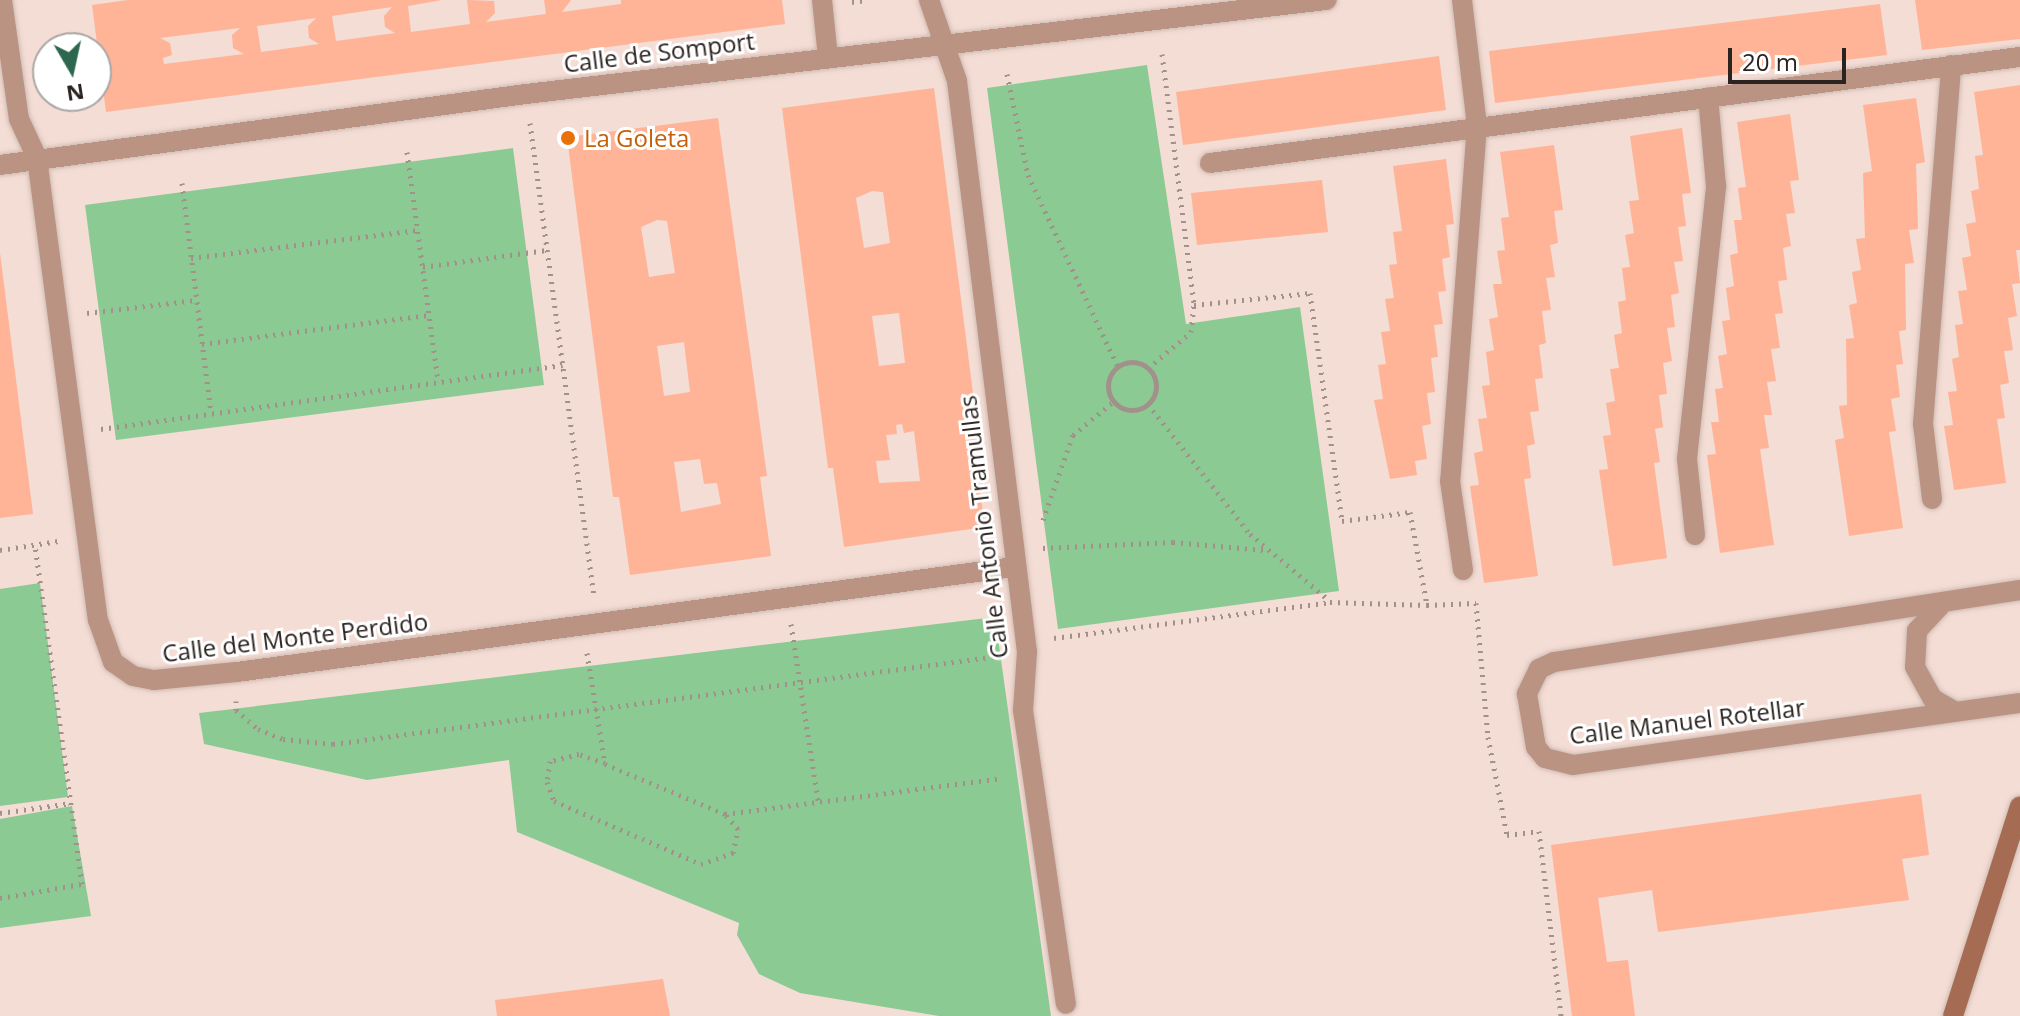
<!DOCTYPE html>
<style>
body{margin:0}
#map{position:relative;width:2020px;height:1016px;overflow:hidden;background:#f4ddd5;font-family:"Open Sans",sans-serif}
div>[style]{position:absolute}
.green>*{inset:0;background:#8cca94}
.building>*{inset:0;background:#ffb397}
.path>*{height:5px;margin-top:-2.5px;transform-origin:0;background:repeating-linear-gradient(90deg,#a2918b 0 2px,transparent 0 8px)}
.path>.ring{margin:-2.5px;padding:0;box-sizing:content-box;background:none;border:5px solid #a2918b;border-radius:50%}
.roads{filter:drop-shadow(0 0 2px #d0bcb4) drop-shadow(0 0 2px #d0bcb4)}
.street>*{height:20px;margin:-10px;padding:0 10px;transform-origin:10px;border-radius:10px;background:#bb9382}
.secondary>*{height:20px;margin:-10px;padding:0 10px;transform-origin:10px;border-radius:10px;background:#a56c53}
.dots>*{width:22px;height:22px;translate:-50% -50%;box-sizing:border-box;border:4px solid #fff;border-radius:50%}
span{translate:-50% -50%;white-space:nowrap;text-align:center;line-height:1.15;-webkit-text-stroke:6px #fff;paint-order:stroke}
.street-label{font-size:24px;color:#2b2320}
.food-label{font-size:24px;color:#c56008}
.left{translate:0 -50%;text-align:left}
.north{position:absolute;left:32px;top:32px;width:80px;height:80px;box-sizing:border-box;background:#fff;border:2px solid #aaa7a6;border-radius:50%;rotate:171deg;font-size:22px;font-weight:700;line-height:32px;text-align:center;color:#2b2320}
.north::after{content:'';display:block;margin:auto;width:28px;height:36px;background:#2d6750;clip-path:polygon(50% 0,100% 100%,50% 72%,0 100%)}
.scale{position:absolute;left:1728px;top:48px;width:118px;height:36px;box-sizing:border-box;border:4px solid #2b2320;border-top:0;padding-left:10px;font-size:24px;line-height:28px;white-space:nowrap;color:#2b2320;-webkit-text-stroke:6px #fff;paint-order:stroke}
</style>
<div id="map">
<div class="green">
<div style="clip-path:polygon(1147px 65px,1186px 324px,1300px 307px,1339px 591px,1058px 629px,987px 88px)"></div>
<div style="clip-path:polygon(513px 148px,544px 385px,116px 440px,85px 205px)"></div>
<div style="clip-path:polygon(40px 583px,68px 797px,0 806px,0 589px)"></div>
<div style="clip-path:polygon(995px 617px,1051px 1016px,939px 1016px,800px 993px,759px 974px,737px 935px,739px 923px,517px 832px,509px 760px,367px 780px,204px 744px,199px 713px)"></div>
<div style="clip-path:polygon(72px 806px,91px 916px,0 928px,0 819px)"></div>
</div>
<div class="building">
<div style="clip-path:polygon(evenodd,128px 0,442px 0,408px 6px,411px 32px,470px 24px,467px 0,494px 1px,495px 13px,486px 22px,546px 14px,544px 0,571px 0,562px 12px,621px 4px,621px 0,782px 0,785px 24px,106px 112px,92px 5px,128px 0,392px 7px,384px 16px,385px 27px,395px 33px,336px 41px,332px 16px,392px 7px,128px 0,316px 18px,308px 26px,309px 38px,319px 44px,261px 52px,257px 26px,316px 18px,128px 0,240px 28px,232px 35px,233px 48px,244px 54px,164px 64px,163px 58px,172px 55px,170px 43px,160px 38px,240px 28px)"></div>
<div style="clip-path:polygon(1915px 0,2020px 0,2020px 39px,1922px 50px)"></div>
<div style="clip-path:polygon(1880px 4px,1887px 55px,1495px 103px,1489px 51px)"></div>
<div style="clip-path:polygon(1439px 56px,1446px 110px,1183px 145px,1176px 92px)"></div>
<div style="clip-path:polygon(2020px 85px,2020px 250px,2016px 250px,2020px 283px,2012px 284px,2017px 316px,2008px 318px,2013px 350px,2004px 351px,2009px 383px,2000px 385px,2005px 418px,1997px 419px,2006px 483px,1954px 490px,1944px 426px,1953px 425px,1948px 392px,1957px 391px,1952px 359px,1959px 357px,1955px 325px,1963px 324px,1958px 291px,1967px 290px,1962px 258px,1971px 256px,1966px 224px,1976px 222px,1971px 191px,1979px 189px,1975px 156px,1983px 155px,1974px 92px)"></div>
<div style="clip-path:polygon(evenodd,934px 88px,980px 448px,974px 449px,985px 527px,844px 547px,833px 468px,828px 468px,782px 108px,934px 88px,872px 191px,883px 192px,890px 243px,864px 248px,856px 198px,872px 191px,934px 88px,899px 313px,905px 363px,879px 366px,872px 316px,899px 313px,934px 88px,902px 424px,904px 433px,914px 431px,920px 481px,879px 483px,876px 461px,890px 460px,886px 435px,897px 434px,896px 425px,902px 424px)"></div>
<div style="clip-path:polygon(1916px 98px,1925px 162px,1916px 164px,1918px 229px,1909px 230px,1914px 263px,1905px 264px,1906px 330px,1899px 331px,1903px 364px,1896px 365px,1900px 397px,1891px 399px,1896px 431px,1889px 432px,1903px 528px,1849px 536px,1835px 440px,1844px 438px,1839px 406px,1847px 405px,1846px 339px,1854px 338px,1849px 305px,1857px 303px,1852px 272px,1861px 270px,1856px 239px,1865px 238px,1863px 173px,1872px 171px,1863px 105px)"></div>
<div style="clip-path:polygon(1790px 114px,1799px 180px,1790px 181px,1795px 213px,1786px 214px,1791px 246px,1783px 248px,1787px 280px,1778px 281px,1783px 313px,1775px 314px,1780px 348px,1771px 349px,1776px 381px,1767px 382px,1772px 415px,1764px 415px,1769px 448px,1760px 449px,1774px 545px,1720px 553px,1707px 455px,1716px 454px,1711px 422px,1719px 422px,1715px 389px,1723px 388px,1718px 356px,1727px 354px,1722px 321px,1730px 320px,1726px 288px,1734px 286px,1730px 255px,1738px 253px,1734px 220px,1742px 220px,1738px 188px,1746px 187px,1737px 122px)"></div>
<div style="clip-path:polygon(evenodd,718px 118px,767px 476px,760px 477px,771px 556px,630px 575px,619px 497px,613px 497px,567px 137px,718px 118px,657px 220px,667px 221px,675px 273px,649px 277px,641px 227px,657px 220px,718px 118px,684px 342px,690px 392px,664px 396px,657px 346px,684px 342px,718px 118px,700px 459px,704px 484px,717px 483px,721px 504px,681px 512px,674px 462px,700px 459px)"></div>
<div style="clip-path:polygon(1682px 128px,1691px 193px,1682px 194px,1686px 226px,1678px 227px,1683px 261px,1674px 262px,1679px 293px,1671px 295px,1675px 327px,1667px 328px,1672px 361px,1663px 363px,1667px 394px,1659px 395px,1663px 427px,1655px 429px,1660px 462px,1654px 463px,1667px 558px,1613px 566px,1599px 470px,1608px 469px,1603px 436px,1611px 435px,1606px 403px,1615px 401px,1610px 369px,1619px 368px,1614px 335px,1622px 333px,1618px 302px,1626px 300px,1622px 268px,1630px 267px,1625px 235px,1634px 233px,1629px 201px,1639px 200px,1630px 136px)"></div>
<div style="clip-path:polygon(1554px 145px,1563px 210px,1554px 211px,1558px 243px,1550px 245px,1555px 277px,1546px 278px,1551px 310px,1542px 311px,1546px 343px,1539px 345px,1543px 378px,1535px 379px,1539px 411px,1530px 412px,1535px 444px,1527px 446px,1531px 478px,1524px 479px,1538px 576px,1484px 583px,1470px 486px,1479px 485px,1474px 453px,1483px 451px,1478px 419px,1487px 418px,1482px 386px,1490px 385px,1486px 352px,1494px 350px,1489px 319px,1498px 317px,1493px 284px,1502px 284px,1497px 251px,1505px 250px,1501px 218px,1509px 217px,1500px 152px)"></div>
<div style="clip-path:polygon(1446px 159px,1454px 224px,1446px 225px,1450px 257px,1442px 259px,1446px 291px,1438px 292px,1443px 324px,1434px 325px,1438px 357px,1431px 358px,1435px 392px,1427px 393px,1431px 424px,1422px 426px,1427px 459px,1415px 461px,1417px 475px,1390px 479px,1374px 400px,1383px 399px,1378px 365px,1386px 364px,1381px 332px,1390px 331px,1385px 299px,1394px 298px,1389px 265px,1397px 264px,1393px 232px,1402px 231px,1393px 166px)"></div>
<div style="clip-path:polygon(1322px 180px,1328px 232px,1197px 245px,1191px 193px)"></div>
<div style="clip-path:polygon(0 253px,33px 514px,0 518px)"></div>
<div style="clip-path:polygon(1921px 794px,1929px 855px,1902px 859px,1909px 900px,1658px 932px,1652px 890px,1598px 898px,1607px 962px,1628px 960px,1635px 1016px,1572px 1016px,1551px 845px)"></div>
<div style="clip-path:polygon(663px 979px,670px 1016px,497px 1016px,495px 1000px)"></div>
</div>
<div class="path">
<div style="left:852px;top:2px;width:15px;rotate:-8deg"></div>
<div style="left:1162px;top:54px;width:253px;rotate:82.7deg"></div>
<div style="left:1194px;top:305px;width:117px;rotate:-5.9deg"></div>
<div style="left:1310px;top:293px;width:230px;rotate:82deg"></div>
<div style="left:1342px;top:521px;width:69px;rotate:-7.5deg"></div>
<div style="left:1410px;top:512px;width:95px;rotate:79.6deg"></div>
<div style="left:1427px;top:605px;width:49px;rotate:-2.3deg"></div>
<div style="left:1476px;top:603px;width:135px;rotate:84.9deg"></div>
<div style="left:1488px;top:737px;width:100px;rotate:79deg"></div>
<div style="left:1507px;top:835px;width:32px;rotate:-7deg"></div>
<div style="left:1539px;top:831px;width:186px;rotate:83.2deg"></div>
<div style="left:1007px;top:74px;width:103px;rotate:78.3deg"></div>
<div style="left:1028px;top:175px;width:212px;rotate:64.9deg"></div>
<div style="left:530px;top:123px;width:477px;rotate:82.3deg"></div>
<div style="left:407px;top:152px;width:232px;rotate:82.3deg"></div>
<div style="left:182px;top:183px;width:232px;rotate:82.8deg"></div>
<div style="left:191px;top:258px;width:229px;rotate:-7deg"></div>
<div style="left:423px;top:267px;width:125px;rotate:-7.8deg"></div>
<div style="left:87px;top:313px;width:111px;rotate:-6.7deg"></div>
<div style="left:202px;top:344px;width:229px;rotate:-7.3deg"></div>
<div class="ring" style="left:1108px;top:362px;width:43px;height:43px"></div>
<div style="left:1148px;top:368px;width:56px;rotate:-39.9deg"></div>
<div style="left:1191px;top:332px;width:27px;rotate:-84deg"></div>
<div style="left:1148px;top:404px;width:165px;rotate:51.9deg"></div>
<div style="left:1250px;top:534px;width:104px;rotate:39.9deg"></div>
<div style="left:101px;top:429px;width:466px;rotate:-7.9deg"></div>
<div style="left:1043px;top:520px;width:90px;rotate:-70.6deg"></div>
<div style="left:1073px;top:435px;width:52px;rotate:-39.5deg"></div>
<div style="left:1043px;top:548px;width:130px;rotate:-2.6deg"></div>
<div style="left:1173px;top:542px;width:91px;rotate:5deg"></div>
<div style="left:0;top:550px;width:59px;rotate:-8.8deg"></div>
<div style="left:791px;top:624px;width:179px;rotate:81.3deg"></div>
<div style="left:1054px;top:638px;width:278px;rotate:-7.4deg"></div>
<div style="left:1330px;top:602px;width:97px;rotate:1.8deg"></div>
<div style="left:587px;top:653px;width:112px;rotate:80.8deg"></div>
<div style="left:605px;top:764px;width:130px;rotate:22.6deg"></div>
<div style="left:725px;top:814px;width:280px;rotate:-7.4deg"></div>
<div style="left:236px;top:701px;width:9px;rotate:90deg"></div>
<div style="left:236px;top:710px;width:29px;rotate:41deg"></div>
<div style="left:258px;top:729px;width:27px;rotate:22deg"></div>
<div style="left:283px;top:739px;width:50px;rotate:5.7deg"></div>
<div style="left:333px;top:744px;width:671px;rotate:-7.54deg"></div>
<div style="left:605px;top:763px;width:28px;rotate:-161deg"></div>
<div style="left:579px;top:754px;width:30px;rotate:166deg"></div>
<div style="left:550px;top:761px;width:21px;rotate:98deg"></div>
<div style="left:547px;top:782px;width:20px;rotate:70deg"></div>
<div style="left:554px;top:801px;width:160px;rotate:23.2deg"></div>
<div style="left:701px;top:864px;width:34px;rotate:-19deg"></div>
<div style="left:733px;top:853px;width:25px;rotate:-78deg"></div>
<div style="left:738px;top:829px;width:20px;rotate:-131deg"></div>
<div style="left:0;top:813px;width:72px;rotate:-8deg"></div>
<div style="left:0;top:898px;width:83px;rotate:-9.7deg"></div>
<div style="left:82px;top:884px;width:343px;rotate:-97.9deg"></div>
</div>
<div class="roads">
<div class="street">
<div style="left:2px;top:0;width:120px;rotate:81.9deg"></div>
<div style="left:19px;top:119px;width:43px;rotate:65.2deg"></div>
<div style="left:37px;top:158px;width:466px;rotate:82.5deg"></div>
<div style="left:98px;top:620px;width:45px;rotate:70.3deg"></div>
<div style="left:113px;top:662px;width:24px;rotate:35deg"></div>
<div style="left:133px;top:676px;width:21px;rotate:11deg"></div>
<div style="left:154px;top:680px;width:83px;rotate:-5.5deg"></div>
<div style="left:237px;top:672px;width:784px;rotate:-7.7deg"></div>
<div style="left:822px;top:0;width:57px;rotate:84deg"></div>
<div style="left:929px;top:0;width:86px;rotate:70.9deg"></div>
<div style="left:957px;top:81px;width:575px;rotate:83.01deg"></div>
<div style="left:1027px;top:652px;width:58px;rotate:93.9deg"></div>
<div style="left:1023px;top:710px;width:297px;rotate:81.7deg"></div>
<div style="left:1462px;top:0;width:126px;rotate:83.2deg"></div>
<div style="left:1477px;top:125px;width:357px;rotate:94.3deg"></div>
<div style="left:1450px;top:481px;width:90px;rotate:81.7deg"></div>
<div style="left:1210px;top:163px;width:817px;rotate:-7.46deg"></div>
<div style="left:0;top:165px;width:531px;rotate:-7.69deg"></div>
<div style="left:526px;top:94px;width:806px;rotate:-6.7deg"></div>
<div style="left:1932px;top:499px;width:76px;rotate:-96.8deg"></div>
<div style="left:1923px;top:424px;width:360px;rotate:-85.5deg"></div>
<div style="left:1695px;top:535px;width:76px;rotate:-96deg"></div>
<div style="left:1687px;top:459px;width:275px;rotate:-83.9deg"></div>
<div style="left:1716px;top:186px;width:89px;rotate:-95.1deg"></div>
<div style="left:2020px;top:590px;width:472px;rotate:171.2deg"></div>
<div style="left:1554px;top:662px;width:17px;rotate:155deg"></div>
<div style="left:1539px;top:669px;width:28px;rotate:116deg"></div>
<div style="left:1527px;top:694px;width:54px;rotate:80.4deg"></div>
<div style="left:1536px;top:747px;width:14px;rotate:51deg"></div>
<div style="left:1545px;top:758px;width:29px;rotate:14deg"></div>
<div style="left:1573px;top:765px;width:451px;rotate:-7.9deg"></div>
<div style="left:1940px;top:606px;width:34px;rotate:133deg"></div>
<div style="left:1917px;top:631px;width:36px;rotate:93deg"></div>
<div style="left:1915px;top:667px;width:37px;rotate:61deg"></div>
<div style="left:1933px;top:699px;width:24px;rotate:30deg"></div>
</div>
<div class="secondary">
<div style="left:1953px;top:1016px;width:220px;rotate:-72.3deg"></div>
</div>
</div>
<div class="dots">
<div style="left:568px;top:138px;background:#e8710a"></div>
</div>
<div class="street-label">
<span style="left:659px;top:52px;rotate:-7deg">Calle de Somport</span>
<span style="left:983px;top:527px;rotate:-97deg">Calle Antonio Tramullas</span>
<span style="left:295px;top:637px;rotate:-7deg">Calle del Monte Perdido</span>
<span style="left:1687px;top:721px;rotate:-7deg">Calle Manuel Rotellar</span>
</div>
<div class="food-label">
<span class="left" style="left:584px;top:138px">La Goleta</span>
</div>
<div class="north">N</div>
<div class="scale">20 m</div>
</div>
